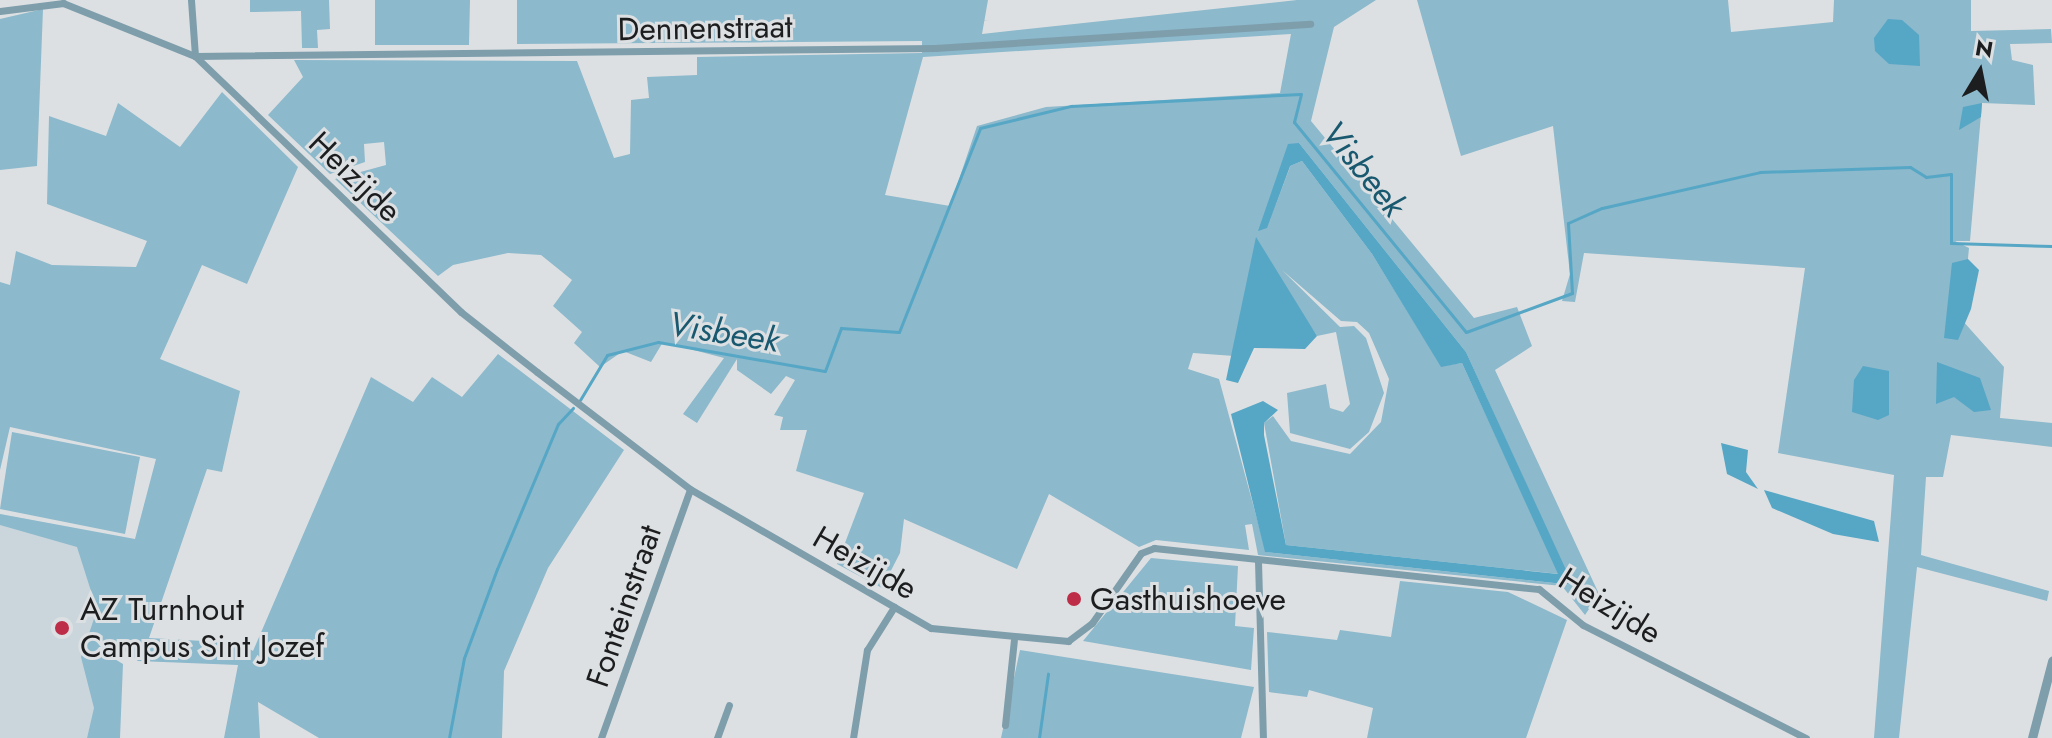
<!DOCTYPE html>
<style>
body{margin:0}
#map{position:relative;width:2052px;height:738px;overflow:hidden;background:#dde0e2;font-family:Jost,sans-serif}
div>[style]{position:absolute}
.built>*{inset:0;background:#cad6dc}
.green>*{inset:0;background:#8cb9cc}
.water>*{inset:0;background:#56a6c5}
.stream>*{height:3px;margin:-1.5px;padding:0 1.5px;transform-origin:1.5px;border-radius:1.5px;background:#56a6c5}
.minor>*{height:7px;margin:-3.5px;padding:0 3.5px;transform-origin:3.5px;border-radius:3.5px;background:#7e9eac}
.tertiary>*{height:9px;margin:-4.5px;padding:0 4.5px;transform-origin:4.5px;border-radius:4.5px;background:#7e9eac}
.dots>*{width:22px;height:22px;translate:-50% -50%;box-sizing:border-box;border:4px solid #dde0e2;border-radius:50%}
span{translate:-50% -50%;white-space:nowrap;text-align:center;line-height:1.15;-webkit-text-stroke:6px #dde0e2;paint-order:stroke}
.street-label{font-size:32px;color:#1c1d1e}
.poi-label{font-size:32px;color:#1c1d1e}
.left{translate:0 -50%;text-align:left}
.water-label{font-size:34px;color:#195970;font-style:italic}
.north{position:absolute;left:1940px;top:32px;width:80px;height:80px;-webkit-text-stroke:6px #dde0e2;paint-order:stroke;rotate:10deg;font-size:22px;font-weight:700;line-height:32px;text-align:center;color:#1c1d1e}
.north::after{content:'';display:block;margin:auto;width:28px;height:36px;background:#1c1d1e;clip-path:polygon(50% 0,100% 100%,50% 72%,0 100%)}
</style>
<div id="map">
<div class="built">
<div style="clip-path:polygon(0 514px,103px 534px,118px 646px,108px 655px,87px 738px,0 738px)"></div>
</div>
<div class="green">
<div style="clip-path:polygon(250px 0,329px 0,330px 29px,317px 30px,318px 48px,302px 48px,301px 11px,250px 12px)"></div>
<div style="clip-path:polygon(375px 0,470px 0,469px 45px,375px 45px)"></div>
<div style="clip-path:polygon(evenodd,517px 0,988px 0,982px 34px,1297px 0,1376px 0,1334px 27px,1311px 121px,1474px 318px,1517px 307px,1532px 346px,1495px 370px,1599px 594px,1585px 615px,1562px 586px,1258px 555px,1252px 524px,1245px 525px,1249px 550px,1156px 540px,1139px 547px,1049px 494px,1017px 569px,904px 519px,900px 553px,882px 588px,837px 564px,864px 493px,796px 471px,807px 430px,780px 430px,783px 417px,774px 415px,795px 380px,786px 376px,771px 394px,737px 370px,737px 359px,697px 423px,683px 414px,724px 358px,663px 342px,651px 362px,623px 351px,600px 367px,574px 343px,582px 332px,553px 306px,572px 280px,541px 255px,508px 253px,453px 265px,438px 276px,335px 179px,386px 165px,384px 142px,364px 144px,365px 162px,330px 174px,268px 115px,303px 77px,294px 60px,577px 61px,614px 158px,630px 154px,631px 100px,649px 98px,647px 77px,697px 75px,697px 57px,922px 53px,922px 41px,517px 44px,517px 0,1291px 34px,1280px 93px,1046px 107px,977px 126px,950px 206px,885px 195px,923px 57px,1291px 34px,517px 0,1299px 143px,1466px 352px,1572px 585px,1266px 552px,1219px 379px,1188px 369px,1193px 353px,1234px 356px,1264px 257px,1317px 336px,1336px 332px,1350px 404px,1343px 412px,1330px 408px,1326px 384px,1287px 393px,1290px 433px,1350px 449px,1369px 432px,1384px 393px,1366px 338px,1354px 326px,1340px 327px,1282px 270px,1341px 321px,1357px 322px,1369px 333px,1389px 379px,1381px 422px,1350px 454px,1291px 441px,1273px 416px,1264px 423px,1286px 545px,1559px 574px,1462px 363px,1441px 366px,1372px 254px,1302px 161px,1290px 166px,1267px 228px,1299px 143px)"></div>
<div style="clip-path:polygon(1417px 0,1728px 0,1731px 32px,1833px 22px,1834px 0,1971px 0,1971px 31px,2051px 29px,2052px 43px,2010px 44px,2012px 60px,2033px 65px,2035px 105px,1982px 103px,1970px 241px,1955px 241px,1969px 248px,1962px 320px,2004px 367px,2000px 418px,2052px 423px,2052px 447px,1951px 435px,1943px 477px,1926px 477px,1921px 555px,2049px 591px,2047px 601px,1917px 567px,1899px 738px,1874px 738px,1894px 475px,1778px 453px,1805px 268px,1584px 253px,1575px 302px,1562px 301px,1570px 274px,1553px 126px,1461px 156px)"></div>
<div style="clip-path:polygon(43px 9px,37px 166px,0 170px,0 19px)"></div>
<div style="clip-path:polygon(222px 92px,298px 167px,247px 284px,202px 265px,160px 359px,240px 391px,222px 472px,207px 469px,149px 638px,240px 643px,253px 651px,371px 377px,413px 402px,432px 377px,462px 397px,498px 354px,624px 450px,548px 568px,504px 671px,502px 738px,319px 738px,258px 702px,260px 738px,224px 738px,238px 665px,138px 661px,118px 646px,108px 655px,123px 664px,120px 738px,87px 738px,94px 708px,81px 657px,97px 610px,77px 547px,0 525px,0 514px,135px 539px,156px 459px,10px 427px,0 470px,0 282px,10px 285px,16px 251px,52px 265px,136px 267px,147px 241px,47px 204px,49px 116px,106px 136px,118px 103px,180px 147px)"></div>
<div style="clip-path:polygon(12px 432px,140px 457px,125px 534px,0 509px)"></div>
<div style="clip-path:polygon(1151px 558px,1238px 566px,1235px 626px,1254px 628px,1251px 670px,1083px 641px)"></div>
<div style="clip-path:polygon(1400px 581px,1508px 592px,1567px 620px,1526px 738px,1367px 738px,1373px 708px,1309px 690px,1307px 697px,1269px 692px,1267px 632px,1337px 640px,1340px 630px,1391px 637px)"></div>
<div style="clip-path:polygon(1020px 650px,1254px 687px,1241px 738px,1001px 738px)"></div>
</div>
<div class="water">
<div style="clip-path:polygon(1888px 19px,1902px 20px,1919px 35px,1920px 66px,1889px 64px,1875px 51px,1874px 38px)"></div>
<div style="clip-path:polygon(1982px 103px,1981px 117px,1959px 130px,1963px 107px)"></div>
<div style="clip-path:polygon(1299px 143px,1466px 352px,1573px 585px,1265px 552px,1231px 414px,1263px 401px,1278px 410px,1264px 423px,1264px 435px,1286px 545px,1558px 574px,1462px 363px,1441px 367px,1372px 254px,1302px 161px,1290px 166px,1267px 228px,1258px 231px,1288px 144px)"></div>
<div style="clip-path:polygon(1256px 237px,1317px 336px,1305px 349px,1254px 348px,1238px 383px,1226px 380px)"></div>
<div style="clip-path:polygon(1968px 259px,1979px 270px,1971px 309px,1958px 340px,1944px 338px,1952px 263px)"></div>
<div style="clip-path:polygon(1937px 362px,1980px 378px,1991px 410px,1974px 412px,1954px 397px,1936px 404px)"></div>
<div style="clip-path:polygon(1863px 366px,1889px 371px,1889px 415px,1878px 420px,1852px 412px,1854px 380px)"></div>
<div style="clip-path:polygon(1721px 443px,1748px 450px,1746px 472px,1758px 489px,1727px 474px)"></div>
<div style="clip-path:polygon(1764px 490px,1874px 521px,1879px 542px,1833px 534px,1772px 508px)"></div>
</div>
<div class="stream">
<div style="left:580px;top:400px;width:52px;rotate:-59deg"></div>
<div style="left:607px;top:355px;width:53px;rotate:-14.3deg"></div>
<div style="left:658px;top:342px;width:169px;rotate:9.9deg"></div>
<div style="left:825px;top:371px;width:46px;rotate:-69.6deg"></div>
<div style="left:841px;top:328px;width:58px;rotate:3.9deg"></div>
<div style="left:899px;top:332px;width:219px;rotate:-68.3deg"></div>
<div style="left:980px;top:128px;width:94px;rotate:-13.6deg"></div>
<div style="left:1071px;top:106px;width:230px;rotate:-3deg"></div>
<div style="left:1301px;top:94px;width:29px;rotate:104deg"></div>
<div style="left:1294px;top:122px;width:271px;rotate:50.7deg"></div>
<div style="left:1466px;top:332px;width:113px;rotate:-20.2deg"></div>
<div style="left:1572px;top:293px;width:70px;rotate:-93.3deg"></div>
<div style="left:1568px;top:223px;width:37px;rotate:-24deg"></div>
<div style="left:1602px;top:208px;width:162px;rotate:-12.8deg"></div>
<div style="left:1760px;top:172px;width:150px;rotate:-1.9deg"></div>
<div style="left:1910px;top:167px;width:19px;rotate:32deg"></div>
<div style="left:1926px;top:177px;width:25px;rotate:-7deg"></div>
<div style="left:1951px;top:174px;width:69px;rotate:90deg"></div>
<div style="left:1951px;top:243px;width:101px;rotate:1.7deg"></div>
<div style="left:449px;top:738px;width:81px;rotate:-79.4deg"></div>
<div style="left:464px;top:658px;width:95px;rotate:-69.7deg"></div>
<div style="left:497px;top:569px;width:157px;rotate:-67.2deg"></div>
<div style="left:558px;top:424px;width:22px;rotate:-47deg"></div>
<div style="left:1039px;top:738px;width:65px;rotate:-82deg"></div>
</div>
<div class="minor">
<div style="left:191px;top:0;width:56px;rotate:85.9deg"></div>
<div style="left:0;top:11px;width:64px;rotate:-7.2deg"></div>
<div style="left:63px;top:3px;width:142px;rotate:21.9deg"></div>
<div style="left:195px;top:56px;width:369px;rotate:43.9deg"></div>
<div style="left:461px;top:312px;width:97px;rotate:38.3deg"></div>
<div style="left:537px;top:372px;width:193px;rotate:37.4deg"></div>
<div style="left:690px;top:489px;width:278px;rotate:30deg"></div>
<div style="left:931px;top:628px;width:138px;rotate:5.4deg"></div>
<div style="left:1068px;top:641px;width:30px;rotate:-37deg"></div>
<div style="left:1092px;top:623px;width:85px;rotate:-55deg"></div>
<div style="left:1141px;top:553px;width:14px;rotate:-21deg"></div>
<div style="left:1154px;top:548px;width:387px;rotate:6.1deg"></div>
<div style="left:1539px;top:589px;width:57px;rotate:39.3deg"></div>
<div style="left:1583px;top:625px;width:250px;rotate:26.9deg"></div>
<div style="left:195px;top:56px;width:740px;rotate:-0.62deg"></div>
<div style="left:935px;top:48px;width:376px;rotate:-3.7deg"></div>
<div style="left:1258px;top:561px;width:177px;rotate:88.4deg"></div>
<div style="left:1005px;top:725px;width:85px;rotate:-84deg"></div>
<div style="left:601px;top:738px;width:264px;rotate:-70.3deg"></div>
<div style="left:717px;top:738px;width:35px;rotate:-70deg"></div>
<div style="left:853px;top:738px;width:89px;rotate:-81deg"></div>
<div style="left:867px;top:650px;width:51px;rotate:-57.9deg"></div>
</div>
<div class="tertiary">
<div style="left:2032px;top:738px;width:80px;rotate:-75.4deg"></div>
</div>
<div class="dots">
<div style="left:1074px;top:599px;background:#be2d48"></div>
<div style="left:62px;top:628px;background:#be2d48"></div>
</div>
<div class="street-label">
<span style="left:705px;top:28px;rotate:-1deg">Dennenstraat</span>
<span style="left:355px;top:177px;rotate:44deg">Heizijde</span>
<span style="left:865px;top:563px;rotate:30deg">Heizijde</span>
<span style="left:624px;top:606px;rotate:-71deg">Fonteinstraat</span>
<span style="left:1610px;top:606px;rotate:32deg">Heizijde</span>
</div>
<div class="poi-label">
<span class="left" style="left:1090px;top:599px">Gasthuishoeve</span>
<span class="left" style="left:80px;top:628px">AZ Turnhout<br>Campus Sint Jozef</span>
</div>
<div class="water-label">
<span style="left:1364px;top:169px;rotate:51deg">Visbeek</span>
<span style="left:724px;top:332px;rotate:9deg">Visbeek</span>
</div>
<div class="north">N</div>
</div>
